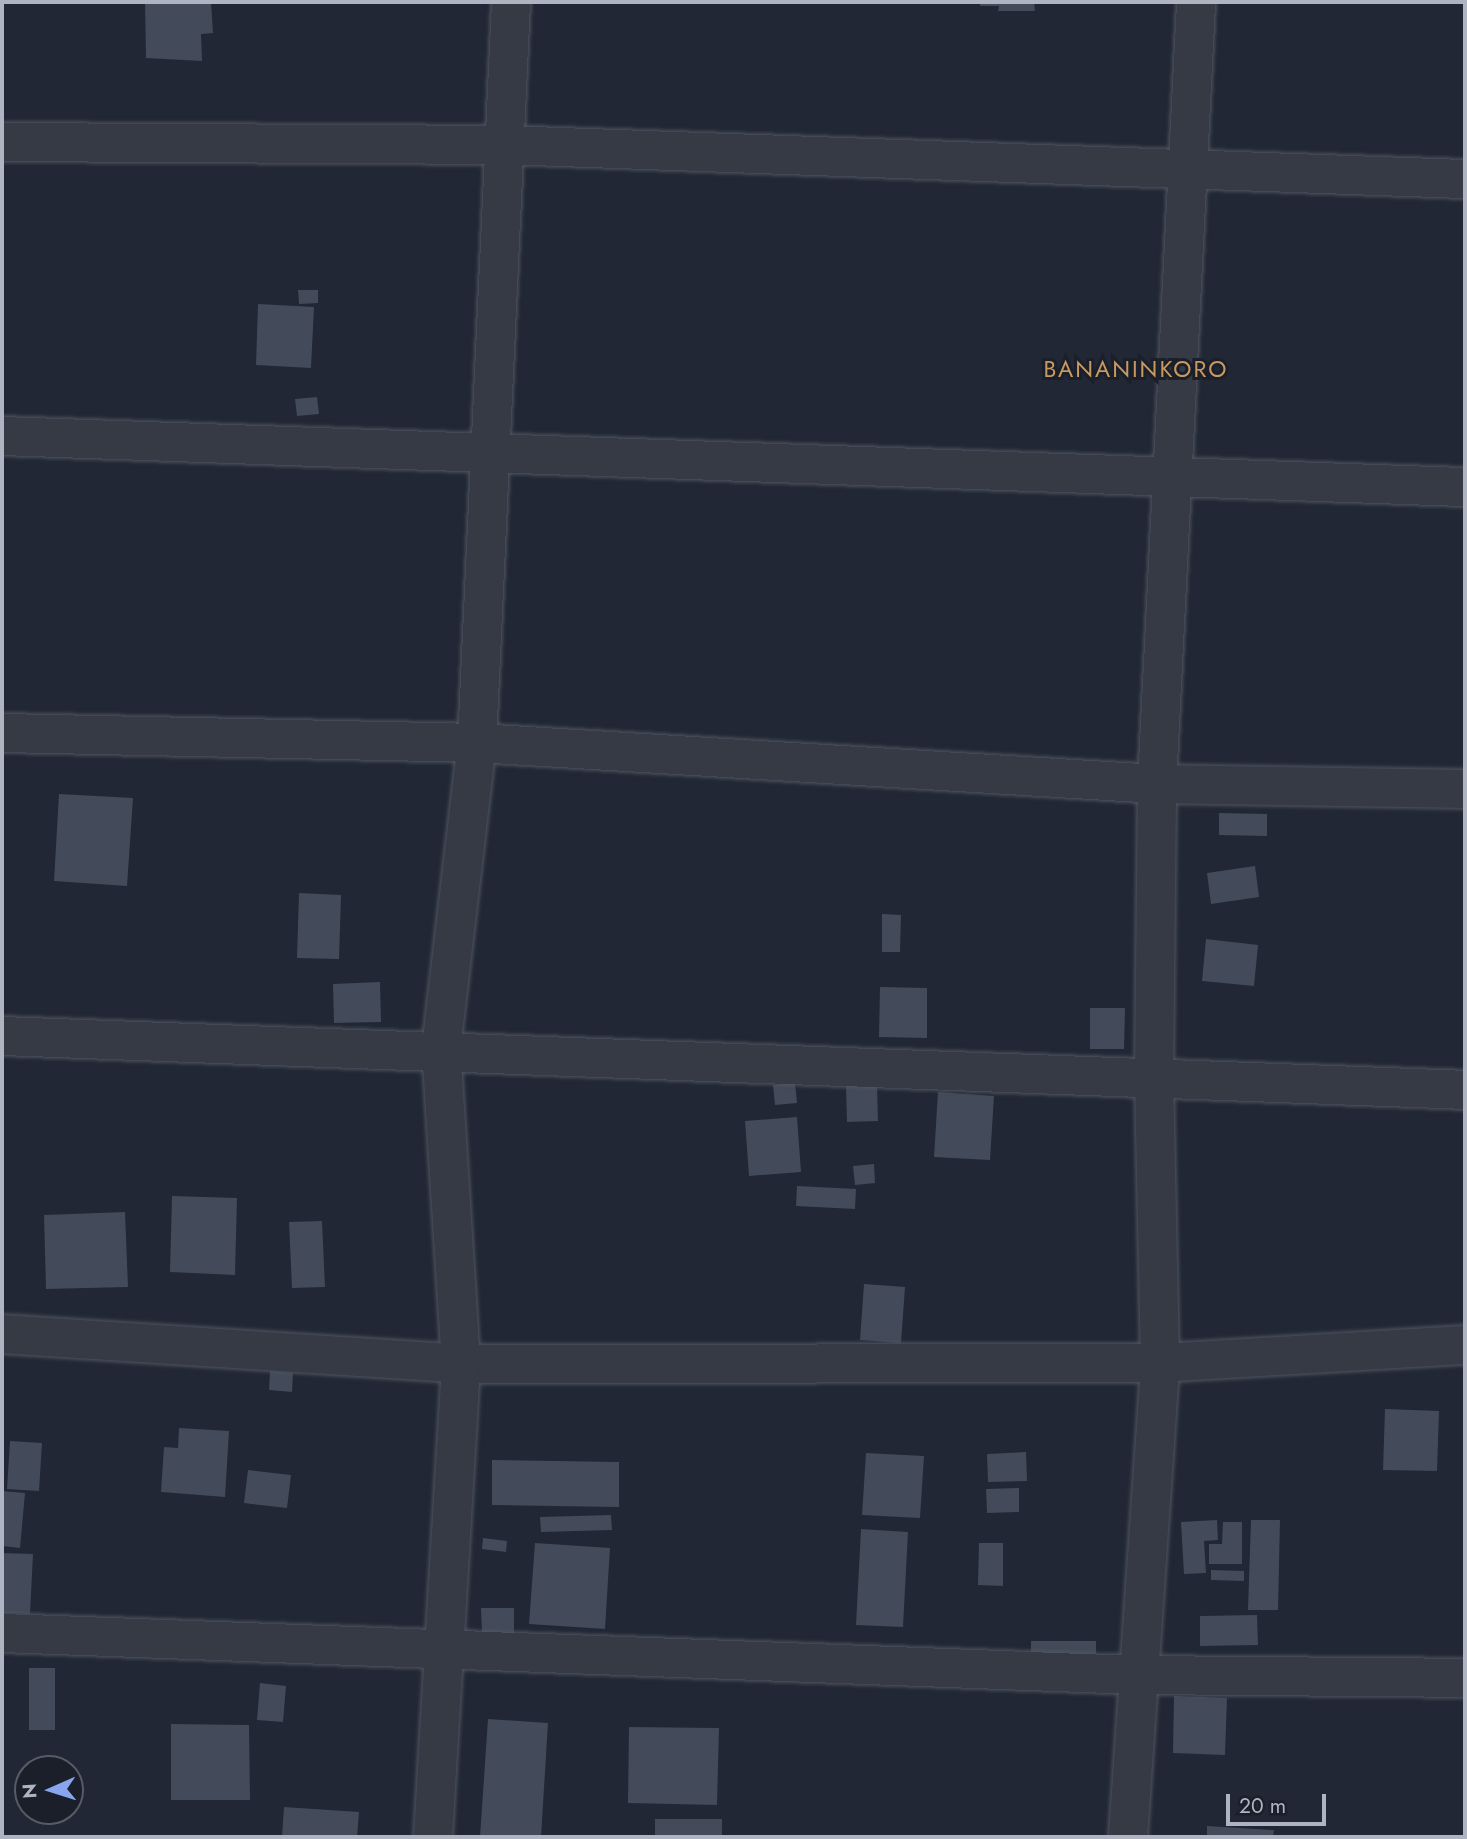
<!DOCTYPE html>
<style>
body{margin:0}
#map{position:relative;width:1467px;height:1839px;overflow:hidden;background:#212734;font-family:Jost,sans-serif}
div>[style]{position:absolute}
.building>*{inset:0;background:#434a59}
.roads{filter:drop-shadow(0 0 2px #4f5460) drop-shadow(0 0 2px #4f5460)}
.street>*{height:38px;margin:-19px;padding:0 19px;transform-origin:19px;border-radius:19px;background:#353a45}
span{translate:-50% -50%;white-space:nowrap;text-align:center;line-height:1.15;-webkit-text-stroke:6px #1a1f2a;paint-order:stroke}
.quarter-label{font-size:23px;color:#c89a63;letter-spacing:2px}
.frame{position:absolute;inset:0;border:4px solid #afb4c2;pointer-events:none}
.north{position:absolute;left:14px;top:1755px;width:70px;height:70px;box-sizing:border-box;background:#1a1f2a;border:2px solid #565b67;border-radius:50%;rotate:267deg;font-size:19px;font-weight:700;line-height:28px;text-align:center;color:#afb4c2}
.north::after{content:'';display:block;margin:auto;width:24px;height:32px;background:#88a5ed;clip-path:polygon(50% 0,100% 100%,50% 72%,0 100%)}
.scale{position:absolute;left:1226px;top:1794px;width:100px;height:32px;box-sizing:border-box;border:4px solid #afb4c2;border-top:0;padding-left:9px;font-size:21px;line-height:24px;white-space:nowrap;color:#afb4c2;-webkit-text-stroke:5px #1a1f2a;paint-order:stroke}
</style>
<div id="map">
<div class="building">
<div style="clip-path:polygon(145px 2px,211px 2px,213px 33px,201px 34px,202px 61px,146px 58px)"></div>
<div style="clip-path:polygon(980px 2px,1034px 2px,1035px 11px,998px 11px,999px 6px,980px 6px)"></div>
<div style="clip-path:polygon(298px 290px,318px 290px,318px 303px,299px 304px)"></div>
<div style="clip-path:polygon(258px 304px,314px 307px,311px 368px,256px 365px)"></div>
<div style="clip-path:polygon(317px 397px,319px 414px,297px 416px,295px 399px)"></div>
<div style="clip-path:polygon(59px 794px,133px 798px,127px 886px,54px 881px)"></div>
<div style="clip-path:polygon(1219px 813px,1267px 814px,1267px 836px,1219px 835px)"></div>
<div style="clip-path:polygon(1255px 866px,1259px 897px,1211px 904px,1207px 873px)"></div>
<div style="clip-path:polygon(299px 893px,341px 895px,339px 959px,297px 958px)"></div>
<div style="clip-path:polygon(882px 914px,901px 915px,900px 952px,882px 952px)"></div>
<div style="clip-path:polygon(1206px 939px,1258px 945px,1254px 986px,1202px 981px)"></div>
<div style="clip-path:polygon(380px 982px,381px 1022px,334px 1023px,333px 984px)"></div>
<div style="clip-path:polygon(880px 987px,927px 988px,927px 1038px,879px 1037px)"></div>
<div style="clip-path:polygon(1090px 1008px,1125px 1008px,1124px 1049px,1090px 1049px)"></div>
<div style="clip-path:polygon(795px 1083px,797px 1103px,775px 1105px,773px 1085px)"></div>
<div style="clip-path:polygon(877px 1085px,878px 1121px,847px 1122px,846px 1086px)"></div>
<div style="clip-path:polygon(938px 1092px,994px 1096px,990px 1160px,934px 1157px)"></div>
<div style="clip-path:polygon(797px 1117px,801px 1172px,749px 1176px,745px 1121px)"></div>
<div style="clip-path:polygon(874px 1164px,875px 1183px,855px 1185px,853px 1166px)"></div>
<div style="clip-path:polygon(797px 1186px,856px 1189px,855px 1209px,796px 1206px)"></div>
<div style="clip-path:polygon(172px 1196px,237px 1198px,235px 1275px,170px 1272px)"></div>
<div style="clip-path:polygon(125px 1212px,128px 1287px,46px 1289px,44px 1215px)"></div>
<div style="clip-path:polygon(322px 1221px,325px 1287px,292px 1288px,289px 1222px)"></div>
<div style="clip-path:polygon(864px 1284px,905px 1287px,901px 1343px,860px 1340px)"></div>
<div style="clip-path:polygon(270px 1371px,293px 1373px,292px 1392px,269px 1390px)"></div>
<div style="clip-path:polygon(1385px 1409px,1439px 1411px,1437px 1471px,1383px 1470px)"></div>
<div style="clip-path:polygon(179px 1428px,229px 1431px,225px 1497px,161px 1492px,164px 1447px,178px 1448px)"></div>
<div style="clip-path:polygon(10px 1441px,42px 1443px,39px 1491px,7px 1489px)"></div>
<div style="clip-path:polygon(1026px 1452px,1027px 1481px,988px 1482px,987px 1454px)"></div>
<div style="clip-path:polygon(866px 1453px,924px 1456px,920px 1518px,862px 1515px)"></div>
<div style="clip-path:polygon(492px 1460px,619px 1462px,619px 1507px,492px 1505px)"></div>
<div style="clip-path:polygon(248px 1470px,291px 1475px,287px 1508px,244px 1503px)"></div>
<div style="clip-path:polygon(1019px 1488px,1019px 1512px,987px 1513px,986px 1489px)"></div>
<div style="clip-path:polygon(2px 1491px,25px 1493px,20px 1548px,2px 1546px)"></div>
<div style="clip-path:polygon(611px 1515px,612px 1530px,541px 1532px,540px 1517px)"></div>
<div style="clip-path:polygon(1217px 1520px,1218px 1540px,1204px 1541px,1206px 1573px,1184px 1574px,1181px 1522px)"></div>
<div style="clip-path:polygon(1251px 1520px,1280px 1520px,1278px 1610px,1248px 1610px)"></div>
<div style="clip-path:polygon(1223px 1522px,1242px 1522px,1242px 1564px,1209px 1564px,1209px 1544px,1222px 1544px)"></div>
<div style="clip-path:polygon(861px 1529px,908px 1532px,903px 1627px,856px 1625px)"></div>
<div style="clip-path:polygon(483px 1538px,507px 1541px,506px 1552px,482px 1549px)"></div>
<div style="clip-path:polygon(535px 1543px,610px 1548px,605px 1629px,529px 1624px)"></div>
<div style="clip-path:polygon(979px 1543px,1003px 1543px,1003px 1586px,978px 1585px)"></div>
<div style="clip-path:polygon(2px 1553px,33px 1554px,30px 1614px,2px 1613px)"></div>
<div style="clip-path:polygon(1211px 1570px,1244px 1571px,1244px 1581px,1211px 1580px)"></div>
<div style="clip-path:polygon(481px 1608px,514px 1608px,514px 1634px,482px 1633px)"></div>
<div style="clip-path:polygon(1257px 1615px,1258px 1645px,1200px 1646px,1200px 1616px)"></div>
<div style="clip-path:polygon(1031px 1641px,1096px 1641px,1096px 1663px,1031px 1664px)"></div>
<div style="clip-path:polygon(29px 1668px,55px 1668px,55px 1730px,29px 1730px)"></div>
<div style="clip-path:polygon(260px 1683px,286px 1686px,283px 1722px,257px 1720px)"></div>
<div style="clip-path:polygon(1174px 1696px,1227px 1698px,1225px 1755px,1173px 1753px)"></div>
<div style="clip-path:polygon(488px 1719px,548px 1723px,541px 1837px,480px 1837px)"></div>
<div style="clip-path:polygon(171px 1724px,249px 1725px,250px 1800px,171px 1800px)"></div>
<div style="clip-path:polygon(629px 1727px,719px 1728px,717px 1805px,628px 1803px)"></div>
<div style="clip-path:polygon(284px 1807px,359px 1812px,357px 1837px,282px 1837px)"></div>
<div style="clip-path:polygon(655px 1819px,722px 1819px,722px 1837px,655px 1837px)"></div>
<div style="clip-path:polygon(1207px 1826px,1274px 1830px,1273px 1837px,1207px 1837px)"></div>
</div>
<div class="roads">
<div class="street">
<div style="left:2px;top:142px;width:502px;rotate:0.34deg"></div>
<div style="left:504px;top:145px;width:962px;rotate:2.03deg"></div>
<div style="left:2px;top:436px;width:1464px;rotate:2deg"></div>
<div style="left:2px;top:733px;width:475px;rotate:1.2deg"></div>
<div style="left:477px;top:743px;width:681px;rotate:3.45deg"></div>
<div style="left:1157px;top:784px;width:308px;rotate:0.9deg"></div>
<div style="left:2px;top:1036px;width:1464px;rotate:2.11deg"></div>
<div style="left:2px;top:1334px;width:460px;rotate:3.7deg"></div>
<div style="left:461px;top:1364px;width:699px;rotate:-0.08deg"></div>
<div style="left:1160px;top:1363px;width:306px;rotate:-3.4deg"></div>
<div style="left:2px;top:1633px;width:1136px;rotate:2.12deg"></div>
<div style="left:1137px;top:1675px;width:328px;rotate:0.5deg"></div>
<div style="left:433px;top:1837px;width:474px;rotate:-86.6deg"></div>
<div style="left:461px;top:1364px;width:316px;rotate:-93.6deg"></div>
<div style="left:441px;top:1049px;width:308px;rotate:-83.3deg"></div>
<div style="left:477px;top:743px;width:742px;rotate:-87.37deg"></div>
<div style="left:1128px;top:1837px;width:475px;rotate:-86.1deg"></div>
<div style="left:1160px;top:1363px;width:287px;rotate:-91.2deg"></div>
<div style="left:1154px;top:1076px;width:292px;rotate:-89.4deg"></div>
<div style="left:1157px;top:784px;width:783px;rotate:-87.14deg"></div>
</div>
</div>
<div class="quarter-label">
<span style="left:1136px;top:369px">BANANINKORO</span>
</div>
<div class="frame"></div>
<div class="north">N</div>
<div class="scale">20 m</div>
</div>
